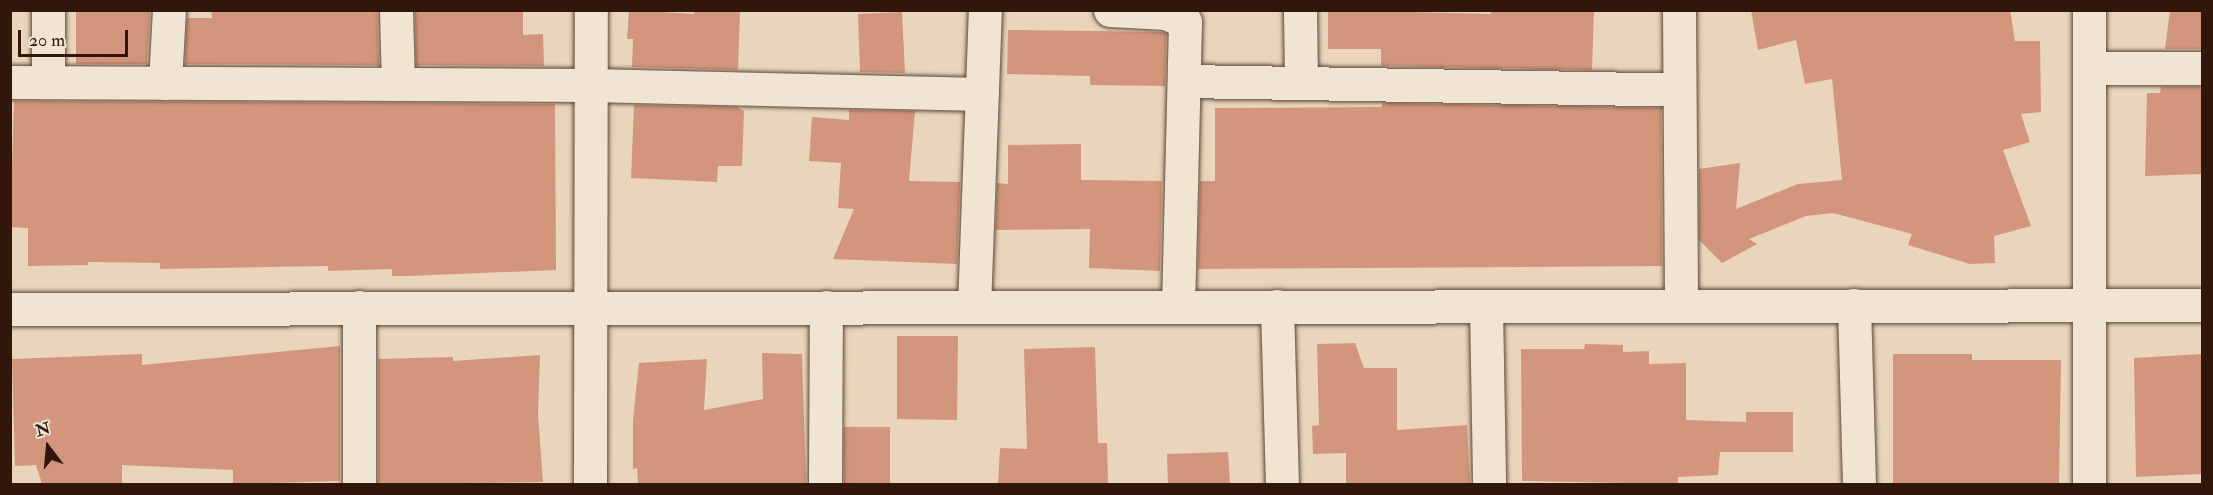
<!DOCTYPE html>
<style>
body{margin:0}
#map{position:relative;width:2213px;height:495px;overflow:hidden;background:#e8d5bb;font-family:"IM FELL Double Pica",serif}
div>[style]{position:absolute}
.building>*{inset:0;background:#d3967c}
.roads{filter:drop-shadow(0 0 2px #5f4637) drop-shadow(0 0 2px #5f4637)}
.minor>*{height:33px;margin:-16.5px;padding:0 16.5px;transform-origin:16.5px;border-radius:16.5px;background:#f0e4d3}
span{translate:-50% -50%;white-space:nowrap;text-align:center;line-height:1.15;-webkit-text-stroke:6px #f0e4d3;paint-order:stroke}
.frame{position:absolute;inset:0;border:12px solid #31170b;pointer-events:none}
.north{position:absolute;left:18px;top:417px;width:60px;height:60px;-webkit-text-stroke:4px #f0e4d3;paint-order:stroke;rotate:344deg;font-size:16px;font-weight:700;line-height:24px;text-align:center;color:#31170b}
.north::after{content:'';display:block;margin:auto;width:21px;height:27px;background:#31170b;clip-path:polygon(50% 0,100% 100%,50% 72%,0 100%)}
.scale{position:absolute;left:18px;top:30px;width:110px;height:27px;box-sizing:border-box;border:3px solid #31170b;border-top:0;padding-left:8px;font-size:18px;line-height:21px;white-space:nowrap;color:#31170b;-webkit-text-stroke:4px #f0e4d3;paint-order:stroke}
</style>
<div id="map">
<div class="building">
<div style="clip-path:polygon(76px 10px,150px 10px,147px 64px,76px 64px)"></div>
<div style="clip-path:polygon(211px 10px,377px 10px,379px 65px,185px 64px,187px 18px,212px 18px)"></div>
<div style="clip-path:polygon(415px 10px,523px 10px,523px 35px,543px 34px,544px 66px,416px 65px)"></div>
<div style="clip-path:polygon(629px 10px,694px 14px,694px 10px,740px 10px,738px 70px,632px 67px,633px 39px,627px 39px)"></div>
<div style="clip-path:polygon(1328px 10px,1491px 14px,1491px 10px,1594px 10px,1592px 70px,1381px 66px,1381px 49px,1328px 49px)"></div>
<div style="clip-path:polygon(1751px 10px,2010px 10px,2015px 41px,2040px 41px,2041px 112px,2021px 114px,2030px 142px,2003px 150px,2031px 226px,1994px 236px,1995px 263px,1970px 264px,1908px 245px,1912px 234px,1833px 213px,1806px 216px,1749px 239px,1757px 244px,1722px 263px,1699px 240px,1699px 169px,1740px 163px,1736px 209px,1798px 184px,1842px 180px,1832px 79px,1805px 84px,1796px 40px,1758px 50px)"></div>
<div style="clip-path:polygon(2170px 10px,2202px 10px,2202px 49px,2165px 49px)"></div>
<div style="clip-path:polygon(902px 12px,905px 73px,860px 72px,858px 14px)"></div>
<div style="clip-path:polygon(1008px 30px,1161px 32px,1166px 34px,1165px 86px,1090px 85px,1090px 76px,1007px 74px)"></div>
<div style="clip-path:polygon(2161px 87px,2202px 87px,2202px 174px,2145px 176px,2147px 93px,2160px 93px)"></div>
<div style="clip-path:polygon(14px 101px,555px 104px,556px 270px,408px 276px,392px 276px,392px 269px,328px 271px,328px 266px,160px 269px,160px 263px,88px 262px,88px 265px,28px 266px,28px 228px,10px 227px)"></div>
<div style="clip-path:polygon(1382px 103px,1661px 108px,1662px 266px,1198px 269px,1200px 181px,1215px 181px,1215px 108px,1382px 107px)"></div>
<div style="clip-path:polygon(634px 105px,737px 107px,744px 111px,742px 166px,718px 166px,717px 182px,631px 178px)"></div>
<div style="clip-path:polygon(849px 110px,915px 111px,909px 181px,960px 182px,957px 264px,833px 259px,854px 209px,838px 208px,841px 163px,809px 161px,812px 117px,849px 120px)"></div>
<div style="clip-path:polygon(1081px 144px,1081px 180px,1162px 181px,1160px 271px,1089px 268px,1090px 229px,996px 230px,997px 183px,1008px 184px,1008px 145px)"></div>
<div style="clip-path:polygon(897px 336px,958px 336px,957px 420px,897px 419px)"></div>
<div style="clip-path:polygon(1355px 343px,1364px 368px,1397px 368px,1397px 430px,1467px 425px,1470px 484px,1346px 484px,1346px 453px,1313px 454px,1312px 426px,1319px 425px,1317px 344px)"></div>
<div style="clip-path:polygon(1585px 344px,1623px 345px,1623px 352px,1649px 351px,1649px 364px,1686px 363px,1686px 420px,1746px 422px,1746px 412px,1793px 412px,1793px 452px,1720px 452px,1718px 475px,1678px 477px,1678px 484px,1522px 481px,1521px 349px,1584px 349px)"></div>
<div style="clip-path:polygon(340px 346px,340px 481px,233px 484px,233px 470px,122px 465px,122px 484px,42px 484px,36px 465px,15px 466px,12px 359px,142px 354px,142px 365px)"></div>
<div style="clip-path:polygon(1095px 347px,1098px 443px,1107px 443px,1108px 484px,998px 484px,1000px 448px,1027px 449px,1024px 349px)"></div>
<div style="clip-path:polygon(762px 353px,802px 354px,806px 484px,638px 484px,637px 468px,633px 469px,633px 420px,639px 363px,707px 359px,704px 410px,763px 399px)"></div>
<div style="clip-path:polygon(1893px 354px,1972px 354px,1972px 360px,2061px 360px,2059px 484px,1893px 484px)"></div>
<div style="clip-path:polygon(2202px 354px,2202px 474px,2136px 477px,2134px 358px)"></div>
<div style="clip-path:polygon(540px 355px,538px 415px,543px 482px,378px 484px,378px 359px,453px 357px,453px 361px)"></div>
<div style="clip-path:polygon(844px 427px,890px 427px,890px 484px,844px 484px)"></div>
<div style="clip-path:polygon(1228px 452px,1230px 484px,1168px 484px,1167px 454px)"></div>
</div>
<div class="roads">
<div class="minor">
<div style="left:396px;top:10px;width:74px;rotate:88.5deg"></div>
<div style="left:1110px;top:10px;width:56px;rotate:3.1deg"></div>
<div style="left:1166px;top:13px;width:21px;rotate:25deg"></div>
<div style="left:1185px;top:22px;width:285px;rotate:91.4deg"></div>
<div style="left:1300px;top:10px;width:72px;rotate:89.2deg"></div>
<div style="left:1679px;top:10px;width:296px;rotate:89.6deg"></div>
<div style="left:2089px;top:10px;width:474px;rotate:90deg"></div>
<div style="left:2089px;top:68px;width:113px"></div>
<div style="left:1185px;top:81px;width:494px;rotate:1deg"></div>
<div style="left:10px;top:82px;width:580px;rotate:0.3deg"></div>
<div style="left:590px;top:85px;width:392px;rotate:1.3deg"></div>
<div style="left:48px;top:82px;width:72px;rotate:-90deg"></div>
<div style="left:165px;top:83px;width:73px;rotate:-86.9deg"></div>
<div style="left:1854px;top:305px;width:179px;rotate:88.4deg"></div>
<div style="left:1277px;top:306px;width:178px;rotate:88.4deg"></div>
<div style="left:1486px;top:306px;width:178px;rotate:89deg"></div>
<div style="left:974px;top:307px;width:297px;rotate:-87.9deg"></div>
<div style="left:10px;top:309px;width:2192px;rotate:-0.1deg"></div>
<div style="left:359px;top:484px;width:177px;rotate:-90deg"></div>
<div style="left:590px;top:484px;width:474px;rotate:-89.9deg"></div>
<div style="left:825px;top:484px;width:177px;rotate:-89.7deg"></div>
</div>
</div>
<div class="frame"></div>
<div class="north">N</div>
<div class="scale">20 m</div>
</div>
